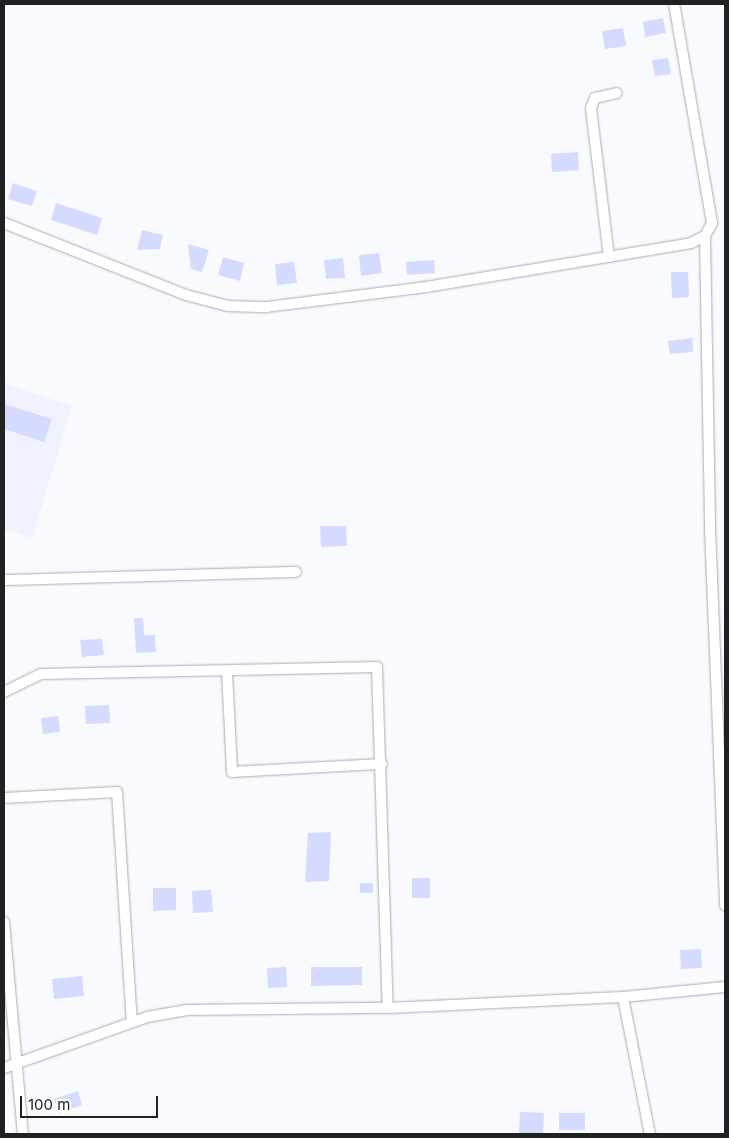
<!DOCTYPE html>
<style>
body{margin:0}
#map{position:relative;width:729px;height:1138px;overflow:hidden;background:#f9fafe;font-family:Inter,sans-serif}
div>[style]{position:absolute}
.built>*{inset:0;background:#eff1fd}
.building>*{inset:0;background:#d4dbfe}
.roads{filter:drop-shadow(0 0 1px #aaabb2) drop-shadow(0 0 1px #aaabb2)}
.street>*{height:10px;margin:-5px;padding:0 5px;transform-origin:5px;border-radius:5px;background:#fff}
span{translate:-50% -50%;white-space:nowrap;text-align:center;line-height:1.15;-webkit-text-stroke:4px #fff;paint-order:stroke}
.frame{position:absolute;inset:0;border:5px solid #202123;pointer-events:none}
.scale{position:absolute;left:20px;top:1096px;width:138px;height:22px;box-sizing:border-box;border:2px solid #202123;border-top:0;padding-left:6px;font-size:15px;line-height:18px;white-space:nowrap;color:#202123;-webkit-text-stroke:4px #fff;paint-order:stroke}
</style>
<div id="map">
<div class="built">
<div style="clip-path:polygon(4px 383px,72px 406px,32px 538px,4px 529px)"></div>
</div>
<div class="building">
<div style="clip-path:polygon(663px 18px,666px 33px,645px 37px,643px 22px)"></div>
<div style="clip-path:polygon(623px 28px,626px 46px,605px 49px,602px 31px)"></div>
<div style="clip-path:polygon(668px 58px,671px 74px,655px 76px,652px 60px)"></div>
<div style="clip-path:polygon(578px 152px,579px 170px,552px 172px,551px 154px)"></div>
<div style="clip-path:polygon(13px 183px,37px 191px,32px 206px,8px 199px)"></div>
<div style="clip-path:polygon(56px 203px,102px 218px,97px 235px,51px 220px)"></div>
<div style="clip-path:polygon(142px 230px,163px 235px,160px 249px,137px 250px)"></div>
<div style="clip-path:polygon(188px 244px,209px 250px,202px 272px,191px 269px)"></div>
<div style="clip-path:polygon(379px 253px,382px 273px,361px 276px,359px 255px)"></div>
<div style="clip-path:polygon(223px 257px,244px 263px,240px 281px,218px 275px)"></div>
<div style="clip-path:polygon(343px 258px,345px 278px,326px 279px,324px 260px)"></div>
<div style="clip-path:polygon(434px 260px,435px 273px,407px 275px,406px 262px)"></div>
<div style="clip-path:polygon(294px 262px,297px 283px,277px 285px,275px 264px)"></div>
<div style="clip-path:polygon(671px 272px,688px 272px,689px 297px,672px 298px)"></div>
<div style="clip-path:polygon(692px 338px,693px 352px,670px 354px,668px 341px)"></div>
<div style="clip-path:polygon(4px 404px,52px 419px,44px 442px,4px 429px)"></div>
<div style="clip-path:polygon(320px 526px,346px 526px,347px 546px,321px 547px)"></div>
<div style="clip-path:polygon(134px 618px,143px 618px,144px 635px,155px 635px,156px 652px,136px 653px)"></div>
<div style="clip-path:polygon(102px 639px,104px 655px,82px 657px,80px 640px)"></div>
<div style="clip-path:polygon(109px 705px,110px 723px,86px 724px,85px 706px)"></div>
<div style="clip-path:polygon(58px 716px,60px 732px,43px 734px,41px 718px)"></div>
<div style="clip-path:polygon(331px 832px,329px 881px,305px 882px,308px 833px)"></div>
<div style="clip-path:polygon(412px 878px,430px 878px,430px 898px,412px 898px)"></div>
<div style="clip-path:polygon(360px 883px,373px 883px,373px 893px,360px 893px)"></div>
<div style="clip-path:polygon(153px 888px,176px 888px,176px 910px,153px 911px)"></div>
<div style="clip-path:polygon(211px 890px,213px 912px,193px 913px,192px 891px)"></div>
<div style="clip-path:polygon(701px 949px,702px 968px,681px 969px,680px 950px)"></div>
<div style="clip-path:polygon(286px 967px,287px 987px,268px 988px,267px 968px)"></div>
<div style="clip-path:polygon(311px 967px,362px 967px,362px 985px,311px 986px)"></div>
<div style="clip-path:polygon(82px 976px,84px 996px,54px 999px,52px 979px)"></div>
<div style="clip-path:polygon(78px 1091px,82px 1105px,59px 1113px,54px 1099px)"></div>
<div style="clip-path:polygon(520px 1112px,544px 1113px,543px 1134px,519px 1134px)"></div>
<div style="clip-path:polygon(559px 1113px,585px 1113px,585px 1130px,559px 1130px)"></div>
</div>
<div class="roads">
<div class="street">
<div style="left:4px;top:223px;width:196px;rotate:21.6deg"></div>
<div style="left:186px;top:295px;width:43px;rotate:14.7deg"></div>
<div style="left:228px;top:306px;width:38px;rotate:2deg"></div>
<div style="left:266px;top:307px;width:161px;rotate:-7.1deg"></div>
<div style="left:426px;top:287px;width:269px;rotate:-9.4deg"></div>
<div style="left:691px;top:243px;width:16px;rotate:-27deg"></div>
<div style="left:705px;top:236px;width:15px;rotate:-62deg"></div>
<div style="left:712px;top:223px;width:222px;rotate:-99.8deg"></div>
<div style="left:705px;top:236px;width:292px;rotate:89deg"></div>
<div style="left:710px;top:528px;width:378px;rotate:87.7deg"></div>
<div style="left:609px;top:257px;width:150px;rotate:-96.9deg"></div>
<div style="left:591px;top:108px;width:11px;rotate:-68deg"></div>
<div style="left:595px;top:98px;width:22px;rotate:-13deg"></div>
<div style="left:4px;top:580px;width:292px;rotate:-1.6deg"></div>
<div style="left:227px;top:672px;width:100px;rotate:87.1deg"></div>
<div style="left:232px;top:772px;width:150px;rotate:-3.1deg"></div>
<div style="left:4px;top:692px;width:41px;rotate:-25.9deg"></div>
<div style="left:41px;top:674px;width:336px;rotate:-1.2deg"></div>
<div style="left:377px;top:667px;width:341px;rotate:88.2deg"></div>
<div style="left:4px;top:798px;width:113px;rotate:-3deg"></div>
<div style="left:117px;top:792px;width:230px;rotate:86.3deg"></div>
<div style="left:4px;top:922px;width:213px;rotate:84.9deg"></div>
<div style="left:623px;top:997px;width:140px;rotate:78.9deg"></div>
<div style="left:4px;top:1068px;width:152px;rotate:-19.6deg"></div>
<div style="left:147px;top:1017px;width:39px;rotate:-10deg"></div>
<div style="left:185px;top:1010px;width:203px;rotate:-0.6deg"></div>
<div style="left:388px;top:1008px;width:235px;rotate:-2.7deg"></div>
<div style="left:623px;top:997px;width:102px;rotate:-5.6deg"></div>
</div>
</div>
<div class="frame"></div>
<div class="scale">100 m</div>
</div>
